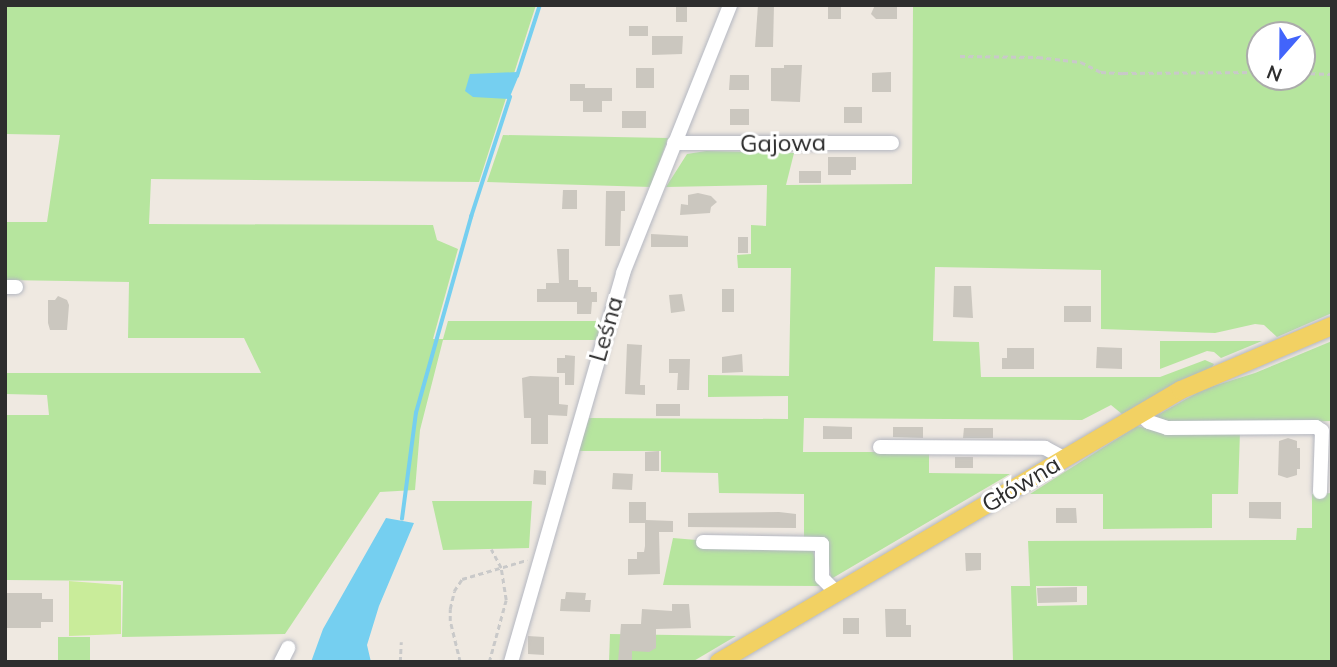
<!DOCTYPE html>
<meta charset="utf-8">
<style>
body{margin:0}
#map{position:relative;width:1337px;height:667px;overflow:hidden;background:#efe9e1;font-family:Mulish,sans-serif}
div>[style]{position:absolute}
.green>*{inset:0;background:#b6e59e}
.pitch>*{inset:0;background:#c9ec9a}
.water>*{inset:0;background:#75cff0}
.stream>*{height:3.5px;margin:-1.75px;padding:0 1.75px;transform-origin:1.75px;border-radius:1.75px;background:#75cff0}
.building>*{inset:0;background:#cbc7bf}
.path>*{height:2.5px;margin-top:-1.25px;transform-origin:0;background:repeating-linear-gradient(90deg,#c9c9c9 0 5px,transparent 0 8.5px)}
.roads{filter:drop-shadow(0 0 2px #b4b7c1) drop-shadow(0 0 2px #b4b7c1)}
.minor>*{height:14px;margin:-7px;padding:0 7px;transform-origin:7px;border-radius:7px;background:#fff}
.major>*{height:18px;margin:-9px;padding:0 9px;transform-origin:9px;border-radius:9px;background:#f2d163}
span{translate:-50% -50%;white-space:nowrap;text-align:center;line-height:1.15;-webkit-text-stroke:6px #fff;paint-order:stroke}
.street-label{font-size:24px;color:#2e2e2e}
.frame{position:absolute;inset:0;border:7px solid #2e2e2e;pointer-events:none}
.north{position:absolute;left:1246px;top:21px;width:70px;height:70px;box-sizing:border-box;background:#fff;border:2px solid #ababab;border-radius:50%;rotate:201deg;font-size:19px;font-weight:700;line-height:28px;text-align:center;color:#2e2e2e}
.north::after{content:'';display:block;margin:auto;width:24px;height:32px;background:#4264fb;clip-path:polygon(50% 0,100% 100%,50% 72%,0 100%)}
</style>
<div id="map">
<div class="green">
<div style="clip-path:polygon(5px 5px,536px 5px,479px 182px,151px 179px,149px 224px,433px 225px,437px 240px,458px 249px,433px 339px,443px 339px,448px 321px,602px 321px,597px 340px,443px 340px,420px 430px,415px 490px,380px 492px,285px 634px,122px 637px,123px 581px,5px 580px,5px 415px,49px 415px,47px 395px,5px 394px,5px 373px,261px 373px,244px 338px,128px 338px,129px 282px,5px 280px,5px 222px,47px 222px,60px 135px,5px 134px)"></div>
<div style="clip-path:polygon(evenodd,913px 5px,1332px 5px,1332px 313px,1277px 337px,1264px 325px,1255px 324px,1215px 333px,1101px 329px,1101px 270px,935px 267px,933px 341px,979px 342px,981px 377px,1160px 377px,1205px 360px,1214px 364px,1211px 369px,1122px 414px,1111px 405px,1082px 420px,804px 418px,803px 452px,929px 452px,929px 473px,1010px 474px,831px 579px,826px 539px,804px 538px,804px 494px,719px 493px,718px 473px,661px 472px,661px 451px,578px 451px,589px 418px,788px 419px,788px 396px,708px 397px,708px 375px,789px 376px,791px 268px,738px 268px,737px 255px,751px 254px,751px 225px,766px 226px,767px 185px,666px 187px,687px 154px,706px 151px,794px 153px,786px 185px,912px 184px,913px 5px,1260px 35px,1302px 35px,1302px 77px,1260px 77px,1260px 35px)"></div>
<div style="clip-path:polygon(503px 135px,668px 138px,651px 187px,487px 182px)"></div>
<div style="clip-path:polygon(1160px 341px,1262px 341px,1221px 358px,1214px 352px,1207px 351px,1160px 369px)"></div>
<div style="clip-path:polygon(1332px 341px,1332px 421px,1182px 425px,1154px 417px,1204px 389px,1255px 373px)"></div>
<div style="clip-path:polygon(1137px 426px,1162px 432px,1240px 431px,1238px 494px,1212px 494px,1212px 528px,1103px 529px,1103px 494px,1030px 494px)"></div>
<div style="clip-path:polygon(evenodd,1332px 493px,1332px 662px,1013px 662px,1011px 586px,1030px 586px,1028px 541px,1296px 540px,1297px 528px,1312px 528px,1312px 494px,1332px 493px,1036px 586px,1087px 586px,1087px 605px,1037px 606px,1036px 586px)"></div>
<div style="clip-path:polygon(432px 501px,532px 501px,529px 548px,443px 550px)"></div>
<div style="clip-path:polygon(673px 538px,813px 550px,821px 586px,663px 585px)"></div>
<div style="clip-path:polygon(610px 634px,736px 636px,692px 662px,609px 662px)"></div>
<div style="clip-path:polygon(58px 637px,90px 637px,90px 662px,58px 662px)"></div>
</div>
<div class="pitch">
<div style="clip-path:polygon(69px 581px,121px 585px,121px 634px,69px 636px)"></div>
</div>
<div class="water">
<div style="clip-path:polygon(517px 72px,519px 75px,509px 99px,473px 97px,465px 91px,470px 74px)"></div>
<div style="clip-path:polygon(386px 518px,414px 523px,379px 606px,367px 645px,371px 662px,311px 662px,323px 629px)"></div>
</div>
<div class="stream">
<div style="left:517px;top:76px;width:75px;rotate:-72.1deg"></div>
<div style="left:402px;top:519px;width:107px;rotate:-82.5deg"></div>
<div style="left:416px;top:413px;width:204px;rotate:-74.3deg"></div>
<div style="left:471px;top:217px;width:126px;rotate:-72deg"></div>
</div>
<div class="building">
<div style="clip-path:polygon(758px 5px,774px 5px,773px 47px,755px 47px)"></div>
<div style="clip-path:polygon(828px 5px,841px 5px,841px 19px,828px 19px)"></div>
<div style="clip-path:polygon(875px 5px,897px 5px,897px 19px,876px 19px,871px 14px)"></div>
<div style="clip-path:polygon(676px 7px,687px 7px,687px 22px,676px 22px)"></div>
<div style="clip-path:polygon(629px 26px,648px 26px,648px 36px,629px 36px)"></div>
<div style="clip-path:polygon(652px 36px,683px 36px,682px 54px,652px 55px)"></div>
<div style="clip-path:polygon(784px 65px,802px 65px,800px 102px,771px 101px,771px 68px,784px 68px)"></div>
<div style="clip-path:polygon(636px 68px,654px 68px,654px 88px,636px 88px)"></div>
<div style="clip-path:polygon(891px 72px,891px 92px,872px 92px,872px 73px)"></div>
<div style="clip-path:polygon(730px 75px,749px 75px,749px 90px,729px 90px)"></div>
<div style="clip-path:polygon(570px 84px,585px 84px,585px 88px,612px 88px,612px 101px,602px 101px,602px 112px,583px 112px,583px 101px,570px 101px)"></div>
<div style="clip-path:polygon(844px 107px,862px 107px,862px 123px,844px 123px)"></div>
<div style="clip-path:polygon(730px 109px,749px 109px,749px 125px,730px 125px)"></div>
<div style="clip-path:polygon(622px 111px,646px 111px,646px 128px,622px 128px)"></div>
<div style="clip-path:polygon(828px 157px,856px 157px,856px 170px,851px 170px,851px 175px,828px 175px)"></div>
<div style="clip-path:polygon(799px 171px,821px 171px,821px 183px,799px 183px)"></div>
<div style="clip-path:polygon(563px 190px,577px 190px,577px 209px,562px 209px)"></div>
<div style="clip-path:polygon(606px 191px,625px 191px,625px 211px,621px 211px,620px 246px,605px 246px)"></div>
<div style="clip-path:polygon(698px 193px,711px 196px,717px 202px,711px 207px,710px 213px,680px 215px,681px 204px,688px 205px,688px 195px)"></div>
<div style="clip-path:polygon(651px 234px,688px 236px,688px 247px,651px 247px)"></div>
<div style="clip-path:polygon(738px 237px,748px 237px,748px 253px,738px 253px)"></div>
<div style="clip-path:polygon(557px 249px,569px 249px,569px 280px,578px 280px,578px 287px,591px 287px,591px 292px,597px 292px,597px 302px,592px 302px,591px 314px,577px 314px,577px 302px,537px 302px,537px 289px,546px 289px,546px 283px,559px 283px)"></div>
<div style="clip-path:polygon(954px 286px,971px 286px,973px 318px,953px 317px)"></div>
<div style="clip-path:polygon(722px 289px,734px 289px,734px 312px,722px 312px)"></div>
<div style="clip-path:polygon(682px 294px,685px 311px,671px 313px,669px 295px)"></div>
<div style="clip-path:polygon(58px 296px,67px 300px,69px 305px,67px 330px,50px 330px,48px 323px,48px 300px,55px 300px)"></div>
<div style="clip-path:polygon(1064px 306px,1091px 306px,1091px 322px,1064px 322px)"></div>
<div style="clip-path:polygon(627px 344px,642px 345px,640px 385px,645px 385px,645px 395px,625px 394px)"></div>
<div style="clip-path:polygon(1097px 347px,1122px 348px,1122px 369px,1096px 368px)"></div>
<div style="clip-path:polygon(1007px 348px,1034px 348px,1034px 369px,1002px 369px,1002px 358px,1007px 358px)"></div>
<div style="clip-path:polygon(742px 354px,743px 372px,722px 373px,722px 357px)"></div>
<div style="clip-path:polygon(565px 355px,575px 356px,574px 385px,565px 385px,565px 373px,557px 373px,557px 358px,565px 358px)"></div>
<div style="clip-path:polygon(669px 359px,690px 359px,689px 390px,677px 390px,678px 373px,669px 373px)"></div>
<div style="clip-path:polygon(530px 376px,559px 377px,559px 404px,568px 405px,567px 416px,548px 415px,548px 444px,531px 444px,531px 418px,524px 418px,522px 378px)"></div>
<div style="clip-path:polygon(656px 404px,680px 404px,680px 416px,656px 416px)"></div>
<div style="clip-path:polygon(823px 426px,852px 427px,852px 439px,823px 439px)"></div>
<div style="clip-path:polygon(893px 427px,923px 427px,923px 438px,893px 437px)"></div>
<div style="clip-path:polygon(964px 428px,993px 428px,993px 438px,963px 438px)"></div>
<div style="clip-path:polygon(1288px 438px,1297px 441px,1297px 448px,1300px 448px,1300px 469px,1297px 469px,1297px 475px,1287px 478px,1278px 475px,1279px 441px)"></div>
<div style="clip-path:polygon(659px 451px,659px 471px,645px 471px,645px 452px)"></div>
<div style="clip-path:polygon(955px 457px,973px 457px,973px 468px,955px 468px)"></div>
<div style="clip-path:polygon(534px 470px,546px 471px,546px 485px,533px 484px)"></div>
<div style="clip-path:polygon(613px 473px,633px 474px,632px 490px,612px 489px)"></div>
<div style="clip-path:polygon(629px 502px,646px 502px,646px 520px,673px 521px,673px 532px,659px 532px,660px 574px,628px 575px,628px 559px,637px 559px,637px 552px,644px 552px,645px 546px,645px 523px,629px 523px)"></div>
<div style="clip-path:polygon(1249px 502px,1281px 502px,1281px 519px,1249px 518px)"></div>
<div style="clip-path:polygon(1056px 508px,1076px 508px,1077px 523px,1056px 523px)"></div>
<div style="clip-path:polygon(779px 512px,796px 514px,796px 528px,688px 527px,688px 513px)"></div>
<div style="clip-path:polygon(965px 553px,981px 553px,981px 570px,966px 571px)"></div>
<div style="clip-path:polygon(1077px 587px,1077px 602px,1038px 603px,1037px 588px)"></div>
<div style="clip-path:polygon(566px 592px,586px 593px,585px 600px,591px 600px,590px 612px,560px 611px,561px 599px,565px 599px)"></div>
<div style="clip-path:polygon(5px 593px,42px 593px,42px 599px,53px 599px,53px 622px,41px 622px,41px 628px,5px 628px)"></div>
<div style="clip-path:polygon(672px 604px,689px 604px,691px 628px,656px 629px,656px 648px,649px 652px,632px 651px,632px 662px,618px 662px,621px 624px,641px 624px,642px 609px,672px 611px)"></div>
<div style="clip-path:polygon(885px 609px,906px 609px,906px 625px,911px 625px,911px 637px,886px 637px)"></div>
<div style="clip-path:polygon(843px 618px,859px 618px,859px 634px,843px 634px)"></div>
<div style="clip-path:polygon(528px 636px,544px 637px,544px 655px,528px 654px)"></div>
</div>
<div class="path">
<div style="left:960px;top:56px;width:78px;rotate:0.7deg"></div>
<div style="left:1038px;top:57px;width:43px;rotate:6.6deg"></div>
<div style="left:1081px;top:62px;width:22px;rotate:27deg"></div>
<div style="left:1101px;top:72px;width:22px;rotate:3deg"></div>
<div style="left:1123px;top:73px;width:137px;rotate:-0.4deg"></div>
<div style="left:1302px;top:73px;width:30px;rotate:2deg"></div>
<div style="left:400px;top:662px;width:20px;rotate:-87deg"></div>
<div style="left:460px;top:662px;width:42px;rotate:-103.7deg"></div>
<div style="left:450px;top:621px;width:12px;rotate:-90deg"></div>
<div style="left:450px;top:609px;width:18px;rotate:-77deg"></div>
<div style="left:454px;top:591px;width:14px;rotate:-56deg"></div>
<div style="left:462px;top:579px;width:68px;rotate:-16.3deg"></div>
<div style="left:489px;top:662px;width:64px;rotate:-74.7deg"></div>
<div style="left:506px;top:600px;width:32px;rotate:-99deg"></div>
<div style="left:501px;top:568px;width:21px;rotate:-118deg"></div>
</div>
<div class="roads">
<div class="minor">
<div style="left:674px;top:143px;width:218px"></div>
<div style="left:5px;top:287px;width:11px"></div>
<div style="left:1140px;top:414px;width:12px;rotate:42deg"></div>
<div style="left:1149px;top:422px;width:19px;rotate:18deg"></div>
<div style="left:1167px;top:428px;width:149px;rotate:-0.4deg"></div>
<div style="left:1316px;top:427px;width:7px;rotate:34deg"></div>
<div style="left:1322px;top:431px;width:61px;rotate:91.9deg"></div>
<div style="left:880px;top:447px;width:165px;rotate:0.3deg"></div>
<div style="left:1045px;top:448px;width:21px;rotate:28deg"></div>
<div style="left:703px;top:542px;width:119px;rotate:1deg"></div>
<div style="left:822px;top:544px;width:34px;rotate:90deg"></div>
<div style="left:822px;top:578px;width:21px;rotate:45deg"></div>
<div style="left:281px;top:662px;width:16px;rotate:-63deg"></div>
<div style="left:511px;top:662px;width:405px;rotate:-73.9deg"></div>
<div style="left:623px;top:273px;width:289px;rotate:-68.2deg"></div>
</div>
<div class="major">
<div style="left:719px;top:662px;width:536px;rotate:-30.49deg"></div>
<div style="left:1181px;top:390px;width:164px;rotate:-23deg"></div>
</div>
</div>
<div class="street-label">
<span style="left:783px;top:143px;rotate:-1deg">Gajowa</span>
<span style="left:606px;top:329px;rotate:-74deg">Leśna</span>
<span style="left:1021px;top:484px;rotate:-31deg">Główna</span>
</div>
<div class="frame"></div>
<div class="north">N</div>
</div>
